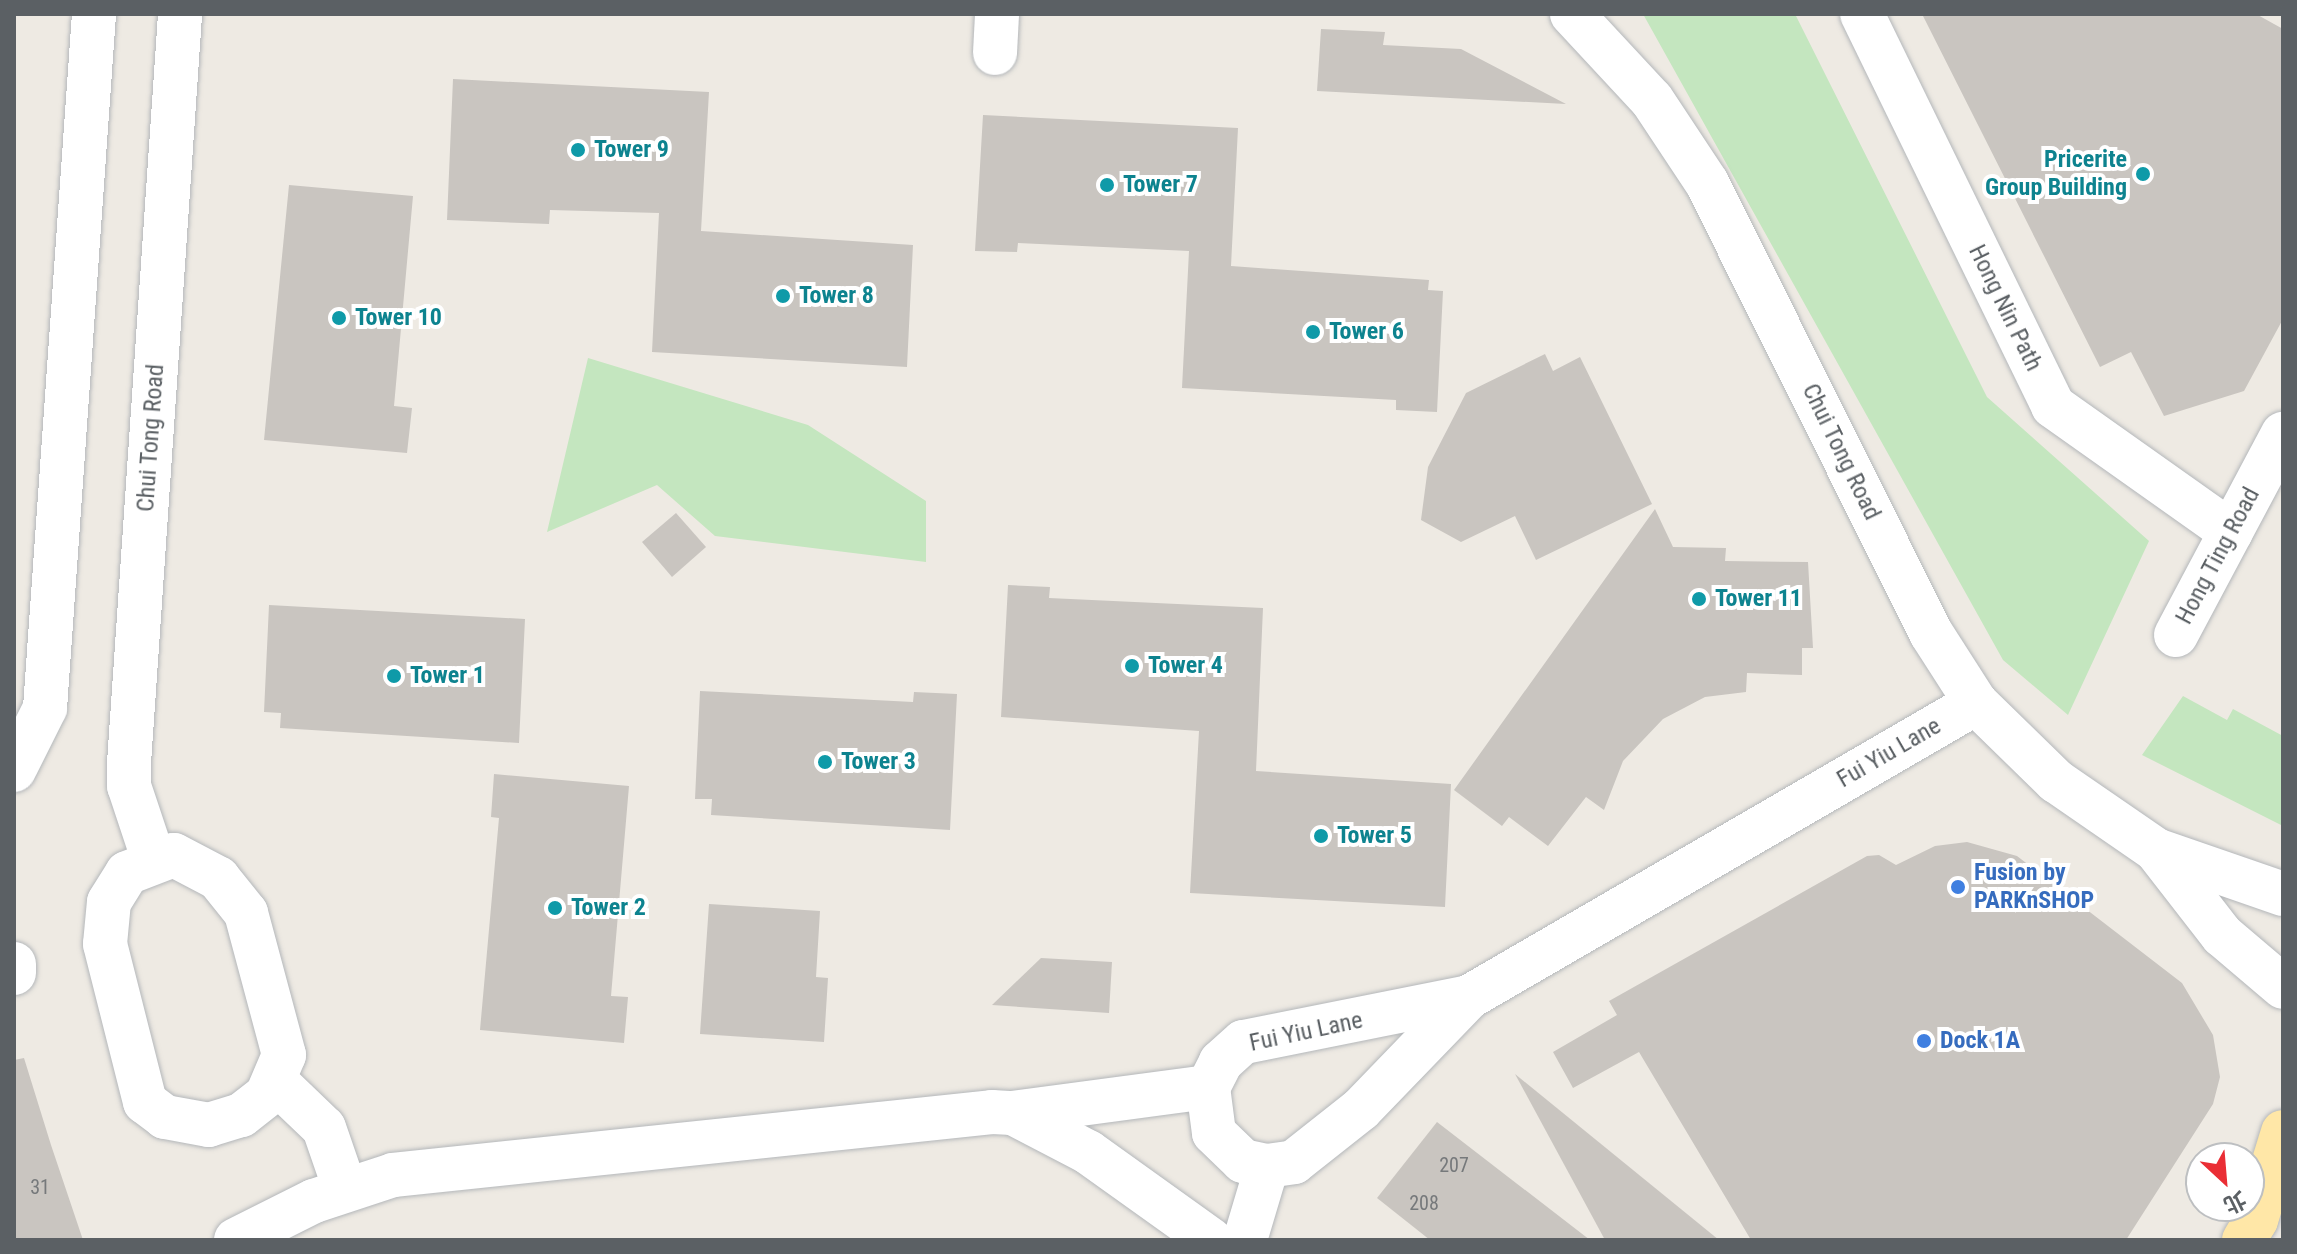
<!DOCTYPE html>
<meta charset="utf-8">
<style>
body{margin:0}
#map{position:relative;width:2297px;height:1254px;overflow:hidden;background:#eeeae3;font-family:"Roboto Condensed","Noto Sans TC",sans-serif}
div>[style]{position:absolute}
.green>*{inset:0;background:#c4e6bf}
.building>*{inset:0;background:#c9c5c0}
.roads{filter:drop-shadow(0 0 2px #b4b7ba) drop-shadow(0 0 2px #b4b7ba)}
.minor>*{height:44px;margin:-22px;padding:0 22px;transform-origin:22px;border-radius:22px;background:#fff}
.major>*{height:44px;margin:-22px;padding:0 22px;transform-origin:22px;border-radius:22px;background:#ffe7a7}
.dots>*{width:22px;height:22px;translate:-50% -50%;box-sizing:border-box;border:4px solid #fff;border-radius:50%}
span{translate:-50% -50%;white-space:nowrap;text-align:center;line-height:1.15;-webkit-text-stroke:8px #fff;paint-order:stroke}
.number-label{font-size:20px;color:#76797b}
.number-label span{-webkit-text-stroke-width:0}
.culture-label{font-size:24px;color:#0d838f;font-weight:700}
.left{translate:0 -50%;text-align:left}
.right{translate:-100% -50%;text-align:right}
.street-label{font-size:24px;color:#5b6064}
.shop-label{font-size:24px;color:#366cbe;font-weight:700}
.frame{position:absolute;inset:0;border:16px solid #5b6064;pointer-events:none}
.north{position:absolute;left:2185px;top:1142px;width:80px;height:80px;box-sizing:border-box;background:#fff;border:2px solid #bdbfc1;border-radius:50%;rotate:154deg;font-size:22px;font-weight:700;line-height:32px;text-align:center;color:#5b6064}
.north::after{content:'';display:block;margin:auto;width:28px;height:36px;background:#ea2e35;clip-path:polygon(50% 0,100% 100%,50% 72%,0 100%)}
</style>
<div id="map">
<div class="green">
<div style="clip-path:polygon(1643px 14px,1795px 14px,1987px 397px,2149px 541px,2068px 715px,2003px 660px)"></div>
<div style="clip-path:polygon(588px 358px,808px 425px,926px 501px,926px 562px,715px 536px,657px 485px,547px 532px)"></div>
<div style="clip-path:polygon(2183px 696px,2227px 720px,2233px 709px,2283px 736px,2283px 826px,2142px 755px)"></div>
</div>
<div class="building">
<div style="clip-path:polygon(1922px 14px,2256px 14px,2283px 29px,2283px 319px,2244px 391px,2164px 416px,2131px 352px,2100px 367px)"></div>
<div style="clip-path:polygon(1321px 29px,1385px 32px,1383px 45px,1461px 49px,1566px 104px,1317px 91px)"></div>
<div style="clip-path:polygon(453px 79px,709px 92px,701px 231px,913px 245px,907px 367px,652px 352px,659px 213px,550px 210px,549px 224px,447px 220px)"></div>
<div style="clip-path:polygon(983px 115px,1238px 128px,1231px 266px,1429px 280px,1428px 290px,1443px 291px,1437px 412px,1396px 410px,1396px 400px,1182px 388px,1189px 251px,1018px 243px,1017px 252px,975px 251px)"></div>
<div style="clip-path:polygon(289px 185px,413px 196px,394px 406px,412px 408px,407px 453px,264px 440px)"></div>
<div style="clip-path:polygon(1545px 354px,1553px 371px,1580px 357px,1652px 504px,1536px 560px,1515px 516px,1461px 542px,1421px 520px,1428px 467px,1466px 393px)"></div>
<div style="clip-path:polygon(1655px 509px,1673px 547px,1726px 548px,1725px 561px,1808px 562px,1813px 648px,1802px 648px,1802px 675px,1747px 673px,1746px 692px,1705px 697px,1663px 719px,1623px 761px,1604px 810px,1586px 797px,1548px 846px,1509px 817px,1502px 826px,1454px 790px)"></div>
<div style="clip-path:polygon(676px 513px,706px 547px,672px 577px,642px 542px)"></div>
<div style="clip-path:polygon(1008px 585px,1050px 587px,1049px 598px,1263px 608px,1256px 771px,1451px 784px,1445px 907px,1190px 893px,1199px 731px,1001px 717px)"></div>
<div style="clip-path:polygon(269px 605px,525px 619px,519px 743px,280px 728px,281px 713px,264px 712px)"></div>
<div style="clip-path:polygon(700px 691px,913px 702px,914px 692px,957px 694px,950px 830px,711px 815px,712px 799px,695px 799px)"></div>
<div style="clip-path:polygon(494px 774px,629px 786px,611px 996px,628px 997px,624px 1043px,480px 1030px,499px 818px,491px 817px)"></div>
<div style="clip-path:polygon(1967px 842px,2017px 856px,2182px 983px,2213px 1035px,2220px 1077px,2213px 1104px,2126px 1240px,1751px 1240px,1639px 1052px,1573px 1088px,1553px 1052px,1617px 1015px,1609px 1001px,1867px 856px,1879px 855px,1896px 865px,1935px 846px)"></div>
<div style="clip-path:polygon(709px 904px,820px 911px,816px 977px,828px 978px,824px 1042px,700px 1034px)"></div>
<div style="clip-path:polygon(1041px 958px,1112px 962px,1109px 1013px,992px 1005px)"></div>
<div style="clip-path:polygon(24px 1058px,51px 1145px,83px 1240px,14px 1240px,14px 1060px)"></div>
<div style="clip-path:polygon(1515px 1074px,1719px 1240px,1605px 1240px)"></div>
<div style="clip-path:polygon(1437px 1122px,1590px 1240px,1430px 1240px,1377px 1198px)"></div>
</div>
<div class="roads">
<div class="minor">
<div style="left:1572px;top:14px;width:117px;rotate:47.1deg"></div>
<div style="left:1652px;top:100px;width:100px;rotate:56.5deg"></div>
<div style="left:1707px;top:183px;width:503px;rotate:63.54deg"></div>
<div style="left:1931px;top:633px;width:83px;rotate:57.3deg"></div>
<div style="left:1976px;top:703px;width:112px;rotate:44.3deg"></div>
<div style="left:2056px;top:781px;width:121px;rotate:34.6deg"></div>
<div style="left:2156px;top:850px;width:134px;rotate:19.1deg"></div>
<div style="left:1862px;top:14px;width:436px;rotate:64deg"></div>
<div style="left:2053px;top:406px;width:218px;rotate:35.3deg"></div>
<div style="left:995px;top:53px;width:39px;rotate:-87deg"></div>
<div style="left:2176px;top:635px;width:228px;rotate:-62deg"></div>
<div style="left:14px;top:770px;width:69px;rotate:-63.4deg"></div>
<div style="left:45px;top:708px;width:696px;rotate:-85.96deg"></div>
<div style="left:2156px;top:850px;width:108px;rotate:52.2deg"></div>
<div style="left:2222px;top:935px;width:80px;rotate:40.4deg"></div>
<div style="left:174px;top:855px;width:50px;rotate:27.6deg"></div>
<div style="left:218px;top:878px;width:45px;rotate:51.3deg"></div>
<div style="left:246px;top:913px;width:147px;rotate:75deg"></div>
<div style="left:284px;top:1055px;width:43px;rotate:113deg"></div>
<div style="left:267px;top:1095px;width:33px;rotate:142deg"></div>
<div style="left:241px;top:1115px;width:34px;rotate:163deg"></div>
<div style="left:209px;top:1125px;width:45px;rotate:-169.7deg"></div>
<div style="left:165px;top:1117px;width:25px;rotate:-143deg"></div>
<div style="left:145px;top:1102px;width:163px;rotate:-104.2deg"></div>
<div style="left:105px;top:944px;width:42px;rotate:-84.6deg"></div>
<div style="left:109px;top:902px;width:34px;rotate:-58deg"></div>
<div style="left:127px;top:873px;width:50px;rotate:-21deg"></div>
<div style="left:153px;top:858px;width:76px;rotate:-108.4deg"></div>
<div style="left:129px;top:786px;width:23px;rotate:-90deg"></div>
<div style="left:129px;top:763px;width:751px;rotate:-86.1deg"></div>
<div style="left:14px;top:964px;width:9px;rotate:90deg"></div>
<div style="left:1469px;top:997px;width:230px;rotate:168.7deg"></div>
<div style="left:1243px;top:1042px;width:30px;rotate:138deg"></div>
<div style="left:1221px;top:1062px;width:28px;rotate:117deg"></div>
<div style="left:1208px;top:1087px;width:46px;rotate:82.6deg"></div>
<div style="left:1214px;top:1133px;width:40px;rotate:44deg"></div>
<div style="left:1243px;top:1161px;width:25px;rotate:12deg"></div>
<div style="left:1267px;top:1166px;width:27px;rotate:-8deg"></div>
<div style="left:1294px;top:1162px;width:85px;rotate:-38.3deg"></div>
<div style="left:1361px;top:1109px;width:156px;rotate:-46deg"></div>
<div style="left:1469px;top:997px;width:586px;rotate:-30.11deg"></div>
<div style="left:276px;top:1082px;width:66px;rotate:43.8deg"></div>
<div style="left:324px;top:1128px;width:65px;rotate:71deg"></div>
<div style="left:1013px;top:1113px;width:197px;rotate:-7.6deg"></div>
<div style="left:236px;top:1240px;width:87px;rotate:-26.6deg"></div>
<div style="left:314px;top:1201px;width:83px;rotate:-18.2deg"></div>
<div style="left:393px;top:1175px;width:602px;rotate:-6deg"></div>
<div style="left:992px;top:1112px;width:21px;rotate:3deg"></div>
<div style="left:1013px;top:1113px;width:85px;rotate:27.5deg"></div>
<div style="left:1088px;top:1152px;width:151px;rotate:35.6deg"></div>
<div style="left:1245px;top:1240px;width:77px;rotate:-73.4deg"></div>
</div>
<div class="major">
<div style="left:2244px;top:1240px;width:23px;rotate:-59deg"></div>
<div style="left:2256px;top:1220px;width:92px;rotate:-72.9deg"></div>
</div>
</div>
<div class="dots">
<div style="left:578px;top:150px;background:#0f9aa8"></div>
<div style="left:2143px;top:174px;background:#0f9aa8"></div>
<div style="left:1107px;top:185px;background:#0f9aa8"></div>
<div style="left:783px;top:296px;background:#0f9aa8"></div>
<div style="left:339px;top:318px;background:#0f9aa8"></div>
<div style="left:1313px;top:332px;background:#0f9aa8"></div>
<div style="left:1699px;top:599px;background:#0f9aa8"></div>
<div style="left:1132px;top:666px;background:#0f9aa8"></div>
<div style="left:394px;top:676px;background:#0f9aa8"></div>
<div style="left:825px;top:762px;background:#0f9aa8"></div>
<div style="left:1321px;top:836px;background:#0f9aa8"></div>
<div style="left:1958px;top:887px;background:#3f7fe0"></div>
<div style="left:555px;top:908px;background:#0f9aa8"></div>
<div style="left:1924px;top:1041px;background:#3f7fe0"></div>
</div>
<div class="number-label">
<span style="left:1454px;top:1165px">207</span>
<span style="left:40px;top:1187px">31</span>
<span style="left:1424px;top:1203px">208</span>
</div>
<div class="culture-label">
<span class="left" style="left:594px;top:150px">Tower 9</span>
<span class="right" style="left:2127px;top:174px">Pricerite<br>Group Building</span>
<span class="left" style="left:1123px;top:185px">Tower 7</span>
<span class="left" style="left:799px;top:296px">Tower 8</span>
<span class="left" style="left:355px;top:318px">Tower 10</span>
<span class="left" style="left:1329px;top:332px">Tower 6</span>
<span class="left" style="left:1715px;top:599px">Tower 11</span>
<span class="left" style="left:1148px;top:666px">Tower 4</span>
<span class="left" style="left:410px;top:676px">Tower 1</span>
<span class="left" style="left:841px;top:762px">Tower 3</span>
<span class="left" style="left:1337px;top:836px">Tower 5</span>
<span class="left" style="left:571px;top:908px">Tower 2</span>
</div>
<div class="street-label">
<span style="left:2005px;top:308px;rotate:64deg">Hong Nin Path</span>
<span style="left:151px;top:438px;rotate:-86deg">Chui Tong Road</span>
<span style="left:1841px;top:452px;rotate:64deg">Chui Tong Road</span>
<span style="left:2218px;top:556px;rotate:-62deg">Hong Ting Road</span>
<span style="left:1889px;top:753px;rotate:-30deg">Fui Yiu Lane</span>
<span style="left:1306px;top:1032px;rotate:-12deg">Fui Yiu Lane</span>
</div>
<div class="shop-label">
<span class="left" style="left:1974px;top:887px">Fusion by<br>PARKnSHOP</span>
<span class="left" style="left:1940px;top:1041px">Dock 1A</span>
</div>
<div class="frame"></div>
<div class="north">北</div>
</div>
